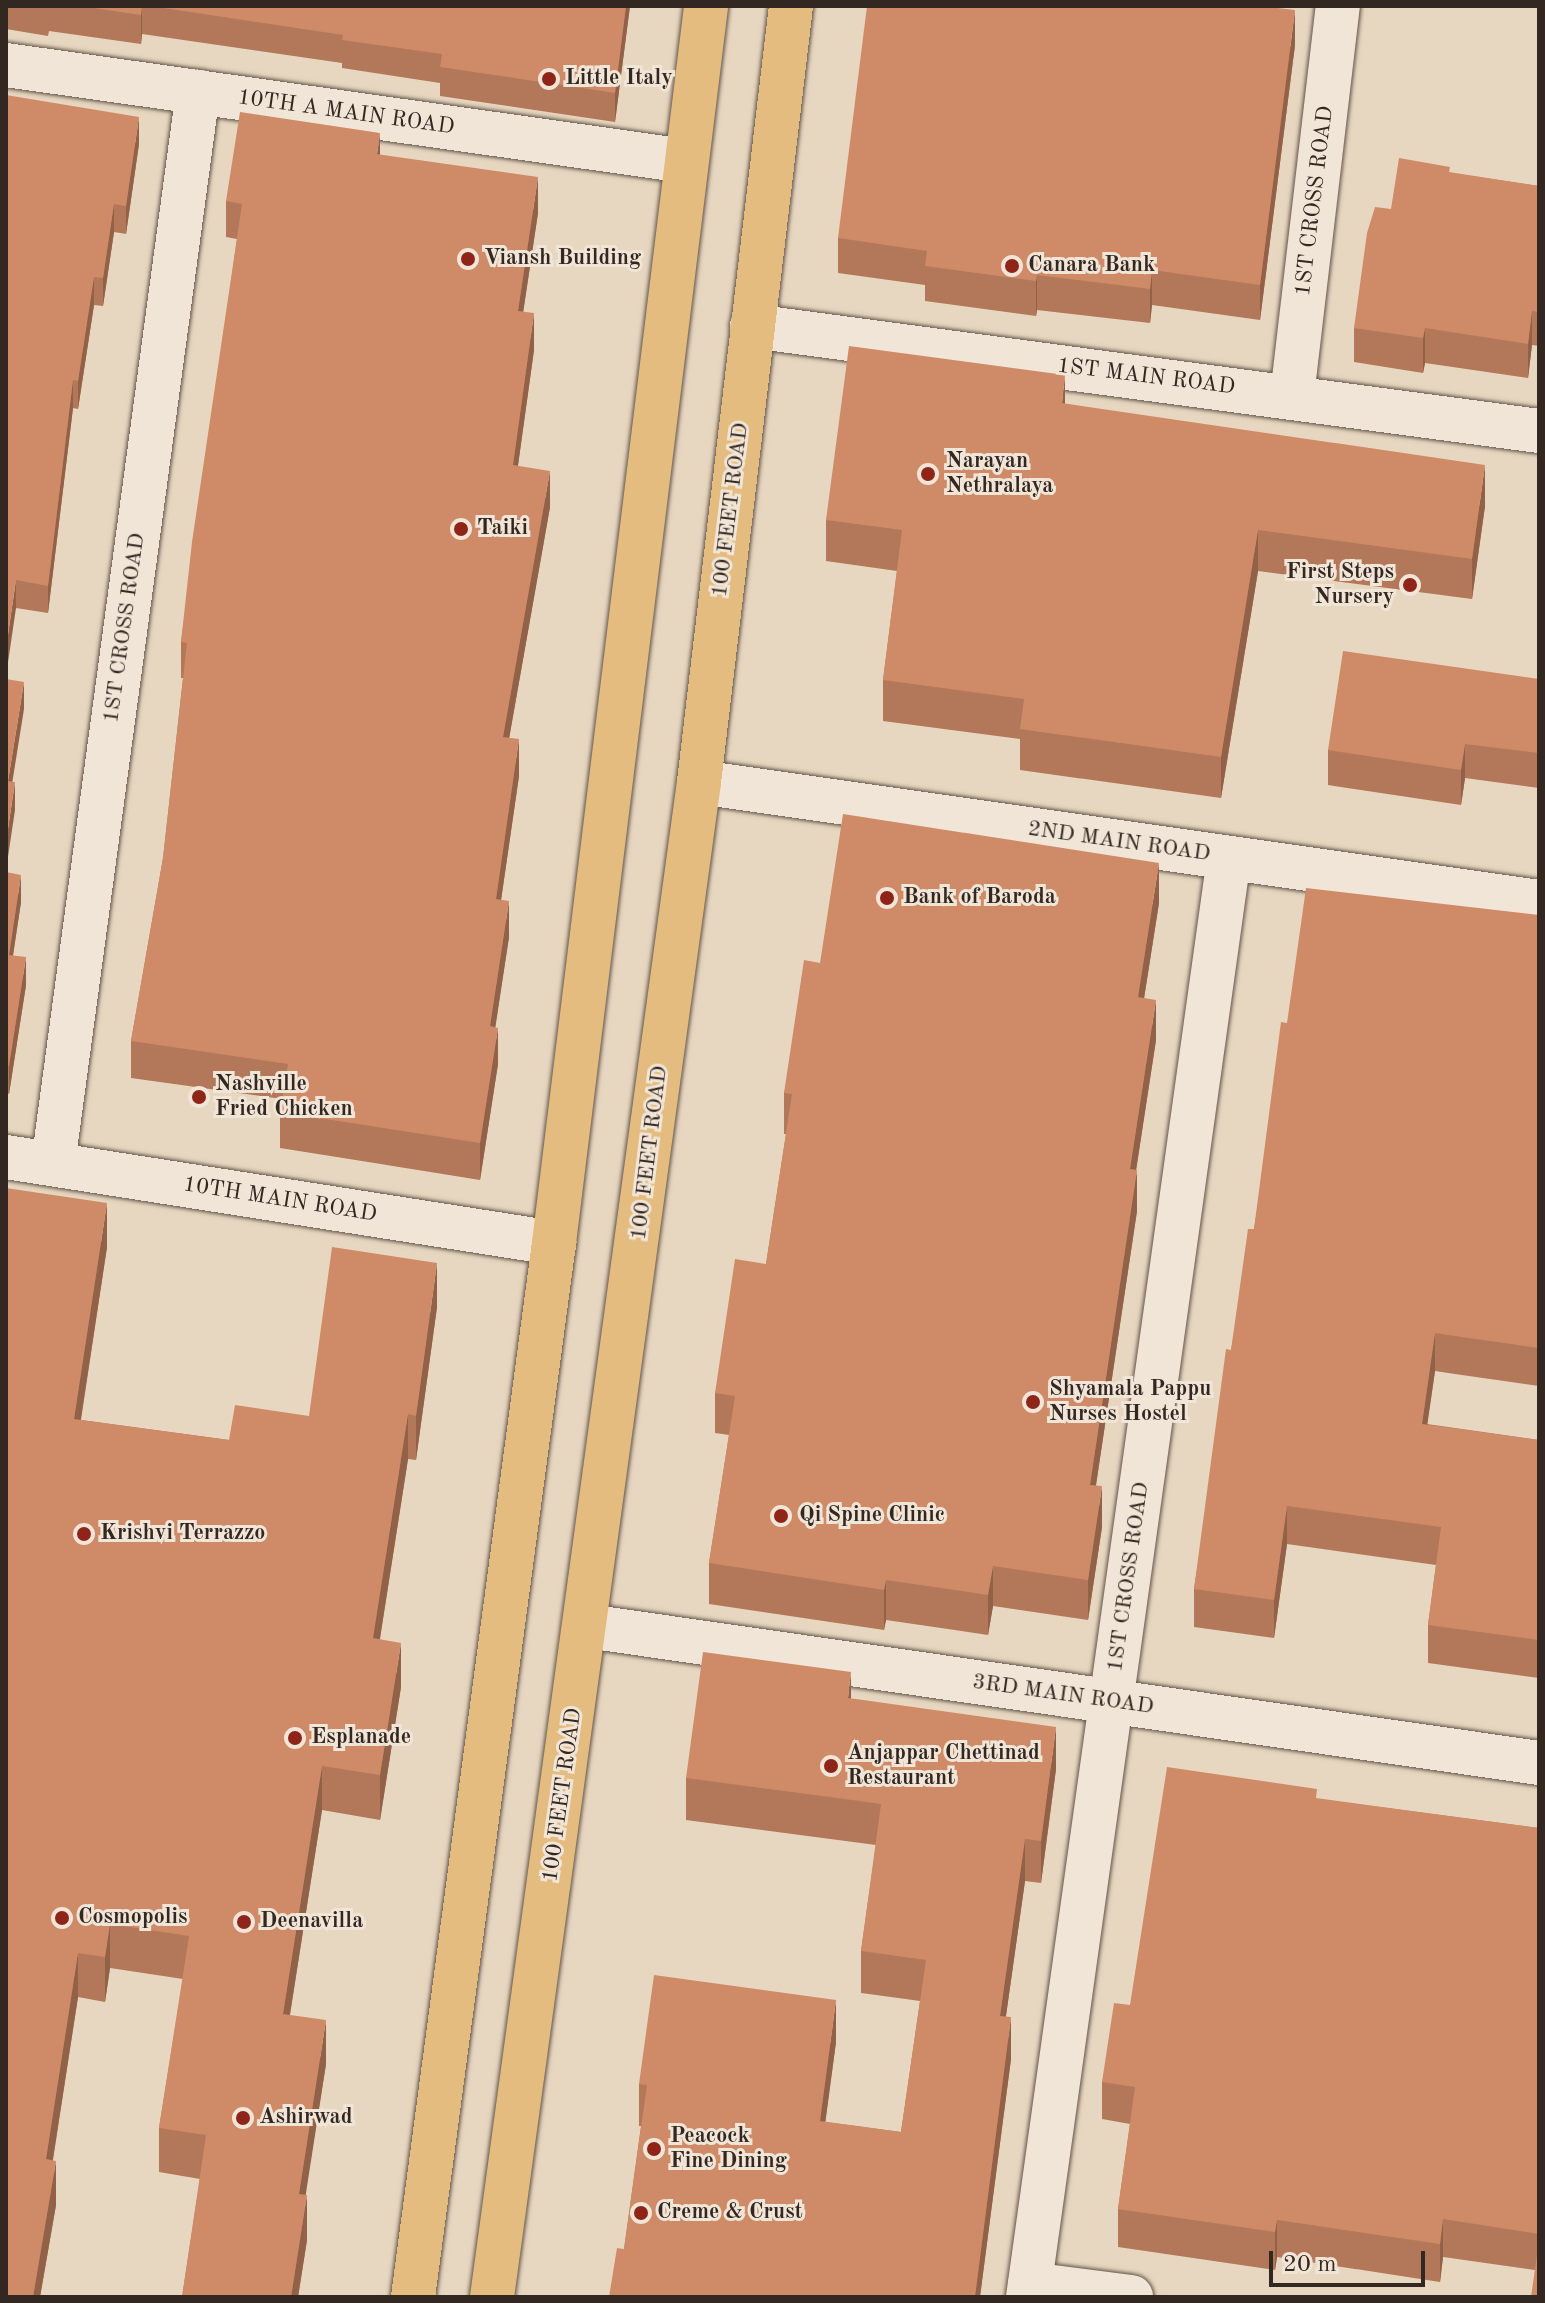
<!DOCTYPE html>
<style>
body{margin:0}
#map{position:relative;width:1545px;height:2303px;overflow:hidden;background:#e8d7c0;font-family:"Old Standard TT",serif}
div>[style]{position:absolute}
.roads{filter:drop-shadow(0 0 2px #605449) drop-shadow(0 0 2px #605449)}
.minor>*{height:44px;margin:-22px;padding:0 22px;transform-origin:22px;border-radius:22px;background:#f0e5d6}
.major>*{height:44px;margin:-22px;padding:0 22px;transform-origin:22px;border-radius:22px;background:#e4bc80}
.wall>*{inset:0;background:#b27859}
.shaded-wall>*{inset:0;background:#916148}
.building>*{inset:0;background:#cf8b67}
.dots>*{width:22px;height:22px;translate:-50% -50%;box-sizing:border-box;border:4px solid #f0e5d6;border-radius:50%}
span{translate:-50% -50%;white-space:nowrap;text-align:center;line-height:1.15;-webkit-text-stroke:6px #f0e5d6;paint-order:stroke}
.poi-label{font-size:22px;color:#332821;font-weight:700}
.left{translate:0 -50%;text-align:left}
.right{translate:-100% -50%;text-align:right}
.street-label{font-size:22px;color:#332821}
.frame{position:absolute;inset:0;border:8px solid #332821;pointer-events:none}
.scale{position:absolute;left:1269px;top:2251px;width:156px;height:36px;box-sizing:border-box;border:4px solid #332821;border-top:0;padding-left:10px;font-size:24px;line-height:28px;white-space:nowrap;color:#332821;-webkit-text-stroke:6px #f0e5d6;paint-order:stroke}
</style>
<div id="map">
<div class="roads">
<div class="minor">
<div style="left:6px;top:65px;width:687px;rotate:8.04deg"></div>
<div style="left:752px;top:326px;width:794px;rotate:7.6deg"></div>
<div style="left:1292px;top:396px;width:393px;rotate:-83.3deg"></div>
<div style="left:699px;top:782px;width:849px;rotate:8.13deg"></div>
<div style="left:6px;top:1157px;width:555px;rotate:8.92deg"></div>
<div style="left:53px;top:1164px;width:1082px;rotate:-82.3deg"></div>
<div style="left:587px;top:1626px;width:962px;rotate:8.19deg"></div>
<div style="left:1030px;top:2284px;width:102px;rotate:7.3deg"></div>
<div style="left:1028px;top:2297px;width:1453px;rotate:-82.05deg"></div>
</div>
<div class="major">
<div style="left:413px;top:2297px;width:1063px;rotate:-82.38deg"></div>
<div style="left:554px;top:1243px;width:1246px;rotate:-82.99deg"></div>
<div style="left:492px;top:2297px;width:1529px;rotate:-82.22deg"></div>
<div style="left:699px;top:782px;width:781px;rotate:-83.24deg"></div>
</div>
</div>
<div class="wall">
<div style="clip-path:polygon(6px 6px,630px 6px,615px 122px,440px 96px,440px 83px,342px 68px,342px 63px,142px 34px,141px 44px,49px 31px,48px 36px,6px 29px)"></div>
<div style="clip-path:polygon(1295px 45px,1260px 320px,1152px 305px,1150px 323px,1037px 310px,1036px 316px,925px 301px,925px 285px,838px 273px,838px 238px)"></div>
<div style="clip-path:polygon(6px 95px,139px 144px,126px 234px,114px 232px,103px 306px,94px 305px,78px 409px,73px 408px,48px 613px,16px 608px)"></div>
<div style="clip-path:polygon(380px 155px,538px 213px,523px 312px,534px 350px,518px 466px,550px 507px,509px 738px,519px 776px,501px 900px,509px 937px,495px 1027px,498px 1064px,480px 1180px,280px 1148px,280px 1112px,282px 1099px,131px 1078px,131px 1041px,163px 858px,183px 678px,181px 678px,181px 642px,237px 239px,226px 237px,226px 201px)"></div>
<div style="clip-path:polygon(1450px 173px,1539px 186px,1539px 346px,1532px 345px,1528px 378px,1425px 363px,1423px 373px,1354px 362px,1354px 328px,1391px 209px)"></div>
<div style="clip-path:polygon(1065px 404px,1485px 506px,1472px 599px,1258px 571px,1221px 798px,1020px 770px,1020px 739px,883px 721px,883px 680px,897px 571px,826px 561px,826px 520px)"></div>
<div style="clip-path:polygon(1539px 679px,1539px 788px,1465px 778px,1461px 805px,1328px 785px,1328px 750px)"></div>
<div style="clip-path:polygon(6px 872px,21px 902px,13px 955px,26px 985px,9px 1094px,6px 1093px)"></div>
<div style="clip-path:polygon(1159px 903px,1144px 998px,1156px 1040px,1136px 1170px,1137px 1211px,1096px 1485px,1102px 1527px,1088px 1620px,993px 1606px,988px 1635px,886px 1620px,884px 1630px,709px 1604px,709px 1563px,729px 1435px,715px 1433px,715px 1393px,766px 1264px,786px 1134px,784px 1134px,784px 1093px,820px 963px)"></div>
<div style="clip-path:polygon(1539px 915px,1539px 1386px,1435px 1371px,1427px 1424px,1539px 1440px,1539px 1678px,1428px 1663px,1428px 1625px,1436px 1565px,1287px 1544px,1274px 1638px,1194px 1627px,1194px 1589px,1231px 1350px,1254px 1229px,1287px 1023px)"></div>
<div style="clip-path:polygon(6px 1188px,107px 1247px,81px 1420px,229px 1440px,309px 1416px,437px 1307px,416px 1460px,408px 1459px,380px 1639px,401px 1687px,380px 1820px,322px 1810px,290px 2015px,326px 2064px,305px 2195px,307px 2240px,298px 2297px,182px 2297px,200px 2179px,159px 2172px,159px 2128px,183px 1979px,110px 1968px,105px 2002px,78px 1997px,53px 2160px,56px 2205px,40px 2297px,6px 2297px)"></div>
<div style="clip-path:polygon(851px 1699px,1056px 1769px,1041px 1883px,1025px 1881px,1006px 2016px,1011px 2059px,980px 2296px,624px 2249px,641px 2126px,639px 2126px,639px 2084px,836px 2042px,825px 2122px,901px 2132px,920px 2001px,861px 1993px,861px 1951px,876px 1845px,686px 1820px,686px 1778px)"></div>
<div style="clip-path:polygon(1317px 1799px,1539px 1828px,1539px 2297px,1535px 2270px,1443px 2257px,1440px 2282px,1277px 2257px,1275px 2270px,1118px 2247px,1118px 2209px,1130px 2124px,1102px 2119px,1102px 2082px,1130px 2005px)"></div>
</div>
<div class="shaded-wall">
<div style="clip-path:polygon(142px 6px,142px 34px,141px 44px,141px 15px)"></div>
<div style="clip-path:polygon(626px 6px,630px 6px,615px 122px,615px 93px)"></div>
<div style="clip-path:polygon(1295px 10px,1295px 45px,1260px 320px,1260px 285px)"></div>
<div style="clip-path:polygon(139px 117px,139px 144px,126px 234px,126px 206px)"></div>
<div style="clip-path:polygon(380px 133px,380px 169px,377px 154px)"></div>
<div style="clip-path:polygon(538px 177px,538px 213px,518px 347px,518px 311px)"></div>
<div style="clip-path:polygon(114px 204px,114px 232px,103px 306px,103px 278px)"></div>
<div style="clip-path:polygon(1152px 270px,1152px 305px,1150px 323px,1150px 289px)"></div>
<div style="clip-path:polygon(1037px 275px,1037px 310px,1036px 316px,1036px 281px)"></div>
<div style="clip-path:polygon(94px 277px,94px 305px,78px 409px,78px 381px)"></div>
<div style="clip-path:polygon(1532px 311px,1532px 345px,1528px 378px,1528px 344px)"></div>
<div style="clip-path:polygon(534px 313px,534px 350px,513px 501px,513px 465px)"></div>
<div style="clip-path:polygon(1425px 328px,1425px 363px,1423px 373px,1423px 338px)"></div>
<div style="clip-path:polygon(1065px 375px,1065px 416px,1062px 403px)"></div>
<div style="clip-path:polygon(73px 380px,73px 408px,48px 613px,48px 586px)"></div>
<div style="clip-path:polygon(1485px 465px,1485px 506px,1472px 599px,1472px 559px)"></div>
<div style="clip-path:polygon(550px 471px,550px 507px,503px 773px,503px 737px)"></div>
<div style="clip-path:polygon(1258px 530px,1258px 571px,1221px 798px,1221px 757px)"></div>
<div style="clip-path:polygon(16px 580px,16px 608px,6px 676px,6px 648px)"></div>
<div style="clip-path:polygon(24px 682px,24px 709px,8px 809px,8px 781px)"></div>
<div style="clip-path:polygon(519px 739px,519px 776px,496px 935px,496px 899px)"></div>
<div style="clip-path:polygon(1465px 744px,1465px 778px,1461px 805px,1461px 770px)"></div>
<div style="clip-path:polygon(15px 782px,15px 810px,6px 870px,6px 842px)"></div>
<div style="clip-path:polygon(1159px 863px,1159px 903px,1138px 1037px,1138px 997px)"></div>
<div style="clip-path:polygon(21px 875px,21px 902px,9px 982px,9px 955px)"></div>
<div style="clip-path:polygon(509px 901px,509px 937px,490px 1063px,490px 1026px)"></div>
<div style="clip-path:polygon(26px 957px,26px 985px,9px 1094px,9px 1066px)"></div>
<div style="clip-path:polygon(1156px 1000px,1156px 1040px,1130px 1210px,1130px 1169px)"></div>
<div style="clip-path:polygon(498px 1028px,498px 1064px,480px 1180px,480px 1143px)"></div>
<div style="clip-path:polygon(1137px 1170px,1137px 1211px,1090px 1525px,1090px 1485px)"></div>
<div style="clip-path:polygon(107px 1203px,107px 1247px,74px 1463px,74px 1419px)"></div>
<div style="clip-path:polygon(437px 1263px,437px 1307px,416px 1460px,416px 1416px)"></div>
<div style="clip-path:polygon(1435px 1333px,1435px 1371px,1422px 1462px,1422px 1424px)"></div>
<div style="clip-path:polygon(408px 1414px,408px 1459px,373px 1682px,373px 1638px)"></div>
<div style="clip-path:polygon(1102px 1486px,1102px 1527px,1088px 1620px,1088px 1580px)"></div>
<div style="clip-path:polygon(1287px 1506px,1287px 1544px,1274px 1638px,1274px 1600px)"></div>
<div style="clip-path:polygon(993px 1566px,993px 1606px,988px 1635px,988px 1595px)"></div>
<div style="clip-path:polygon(886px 1580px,886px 1620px,884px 1630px,884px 1590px)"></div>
<div style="clip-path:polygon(401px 1643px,401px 1687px,380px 1820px,380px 1775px)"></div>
<div style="clip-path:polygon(851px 1672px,851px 1714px,848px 1698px)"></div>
<div style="clip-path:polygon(1056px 1727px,1056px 1769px,1041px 1883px,1041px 1841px)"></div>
<div style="clip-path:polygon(322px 1766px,322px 1810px,283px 2058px,283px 2014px)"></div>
<div style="clip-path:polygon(1025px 1839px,1025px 1881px,1000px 2058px,1000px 2016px)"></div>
<div style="clip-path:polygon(110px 1924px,110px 1968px,105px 2002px,105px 1957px)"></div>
<div style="clip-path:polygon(78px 1953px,78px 1997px,46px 2203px,46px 2159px)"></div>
<div style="clip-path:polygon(836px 2000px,836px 2042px,820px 2163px,820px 2121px)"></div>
<div style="clip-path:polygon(1011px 2017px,1011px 2059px,980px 2297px,975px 2297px)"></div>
<div style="clip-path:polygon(326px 2020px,326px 2064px,299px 2238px,299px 2194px)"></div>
<div style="clip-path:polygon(56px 2161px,56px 2205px,40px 2297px,33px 2297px)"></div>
<div style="clip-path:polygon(307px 2195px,307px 2240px,298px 2297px,291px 2297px)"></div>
<div style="clip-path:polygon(1443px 2219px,1443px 2257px,1440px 2282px,1440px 2244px)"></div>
<div style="clip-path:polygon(1277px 2220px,1277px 2257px,1275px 2270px,1275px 2232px)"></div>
</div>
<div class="building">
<div style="clip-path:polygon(80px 6px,142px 6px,141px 15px)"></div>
<div style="clip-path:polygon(150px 6px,626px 6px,615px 93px,440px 67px,442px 54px,342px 40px,343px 35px)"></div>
<div style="clip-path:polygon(867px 6px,1260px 6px,1295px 10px,1260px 285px,1152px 270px,1150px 289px,1037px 275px,1036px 281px,925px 266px,927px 251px,838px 238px)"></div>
<div style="clip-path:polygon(6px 95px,139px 117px,126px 206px,114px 204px,103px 278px,94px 277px,78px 381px,73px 380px,48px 586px,16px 580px,6px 648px)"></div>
<div style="clip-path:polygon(240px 112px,380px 133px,377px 154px,538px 177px,518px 311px,534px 313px,513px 465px,550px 471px,503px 737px,519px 739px,496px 899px,509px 901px,490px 1026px,498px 1028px,480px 1143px,280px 1112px,288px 1064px,131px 1041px,163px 858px,187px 643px,181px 642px,192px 542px,242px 204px,226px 201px)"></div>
<div style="clip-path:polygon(1399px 158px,1450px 167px,1449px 172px,1539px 186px,1539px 312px,1532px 311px,1528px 344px,1425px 328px,1423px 338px,1354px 328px,1367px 233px,1375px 207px,1391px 209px)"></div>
<div style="clip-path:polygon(849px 346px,1065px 375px,1062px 403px,1485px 465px,1472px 559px,1258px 530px,1221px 757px,1020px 729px,1024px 699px,883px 680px,902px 530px,826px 520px)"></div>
<div style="clip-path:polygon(1343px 651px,1539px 679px,1539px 753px,1465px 744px,1461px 770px,1328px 750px)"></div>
<div style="clip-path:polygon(6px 679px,24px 682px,8px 781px,15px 782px,6px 842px)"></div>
<div style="clip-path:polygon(843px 814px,1159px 863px,1138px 997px,1156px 1000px,1130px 1169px,1137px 1170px,1090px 1485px,1102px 1486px,1088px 1580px,993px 1566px,988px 1595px,886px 1580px,884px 1590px,709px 1563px,735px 1396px,715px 1393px,735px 1259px,766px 1264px,792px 1094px,784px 1093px,804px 960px,820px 963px)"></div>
<div style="clip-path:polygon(6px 872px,21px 875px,9px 955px,26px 957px,9px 1066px,6px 1066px)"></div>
<div style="clip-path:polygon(1306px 888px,1539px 915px,1539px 1348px,1435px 1333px,1422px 1424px,1539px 1440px,1539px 1640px,1428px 1625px,1441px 1527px,1287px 1506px,1274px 1600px,1194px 1589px,1226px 1349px,1231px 1350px,1248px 1229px,1254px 1229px,1281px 1022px,1287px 1023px)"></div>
<div style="clip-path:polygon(6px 1188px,107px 1203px,74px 1419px,229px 1440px,235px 1405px,309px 1416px,332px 1247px,437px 1263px,416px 1416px,408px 1414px,373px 1638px,401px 1643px,380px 1775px,322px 1766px,283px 2014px,326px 2020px,299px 2194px,307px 2195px,291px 2297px,182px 2297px,206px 2135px,159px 2128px,189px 1936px,110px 1924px,105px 1957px,78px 1953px,46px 2159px,56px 2161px,33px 2297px,6px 2297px)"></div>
<div style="clip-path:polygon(703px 1652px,851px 1672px,848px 1698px,1056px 1727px,1041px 1841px,1025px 1839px,1000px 2016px,1011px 2017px,975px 2296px,985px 2297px,609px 2297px,617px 2248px,624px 2249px,647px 2085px,639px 2084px,654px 1975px,836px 2000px,820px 2121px,901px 2132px,926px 1960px,861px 1951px,881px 1804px,686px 1778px)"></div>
<div style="clip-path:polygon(1167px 1767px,1317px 1789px,1316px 1798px,1539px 1828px,1539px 2234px,1443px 2219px,1440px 2244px,1277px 2220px,1275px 2232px,1118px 2209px,1135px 2087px,1102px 2082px,1114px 2003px,1130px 2005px)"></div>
<div style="clip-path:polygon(1539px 2241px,1539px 2297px,1531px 2297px)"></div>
</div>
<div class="dots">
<div style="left:549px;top:79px;background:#8f2418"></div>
<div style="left:468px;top:259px;background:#8f2418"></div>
<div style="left:1012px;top:266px;background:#8f2418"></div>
<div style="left:928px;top:474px;background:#8f2418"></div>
<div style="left:461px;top:529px;background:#8f2418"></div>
<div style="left:1410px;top:585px;background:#8f2418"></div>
<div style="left:887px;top:898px;background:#8f2418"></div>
<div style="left:199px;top:1097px;background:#8f2418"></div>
<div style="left:1033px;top:1402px;background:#8f2418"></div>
<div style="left:781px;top:1516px;background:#8f2418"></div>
<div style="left:84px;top:1534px;background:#8f2418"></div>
<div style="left:295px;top:1738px;background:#8f2418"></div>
<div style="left:831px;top:1766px;background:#8f2418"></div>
<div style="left:62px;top:1918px;background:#8f2418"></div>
<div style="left:244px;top:1922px;background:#8f2418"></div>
<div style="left:243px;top:2118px;background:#8f2418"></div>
<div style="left:654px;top:2149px;background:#8f2418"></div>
<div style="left:641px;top:2213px;background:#8f2418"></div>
</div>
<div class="poi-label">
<span class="left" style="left:565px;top:79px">Little Italy</span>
<span class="left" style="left:484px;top:259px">Viansh Building</span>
<span class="left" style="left:1028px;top:266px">Canara Bank</span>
<span class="left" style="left:946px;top:474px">Narayan<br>Nethralaya</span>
<span class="left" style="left:477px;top:529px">Taiki</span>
<span class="right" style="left:1394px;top:585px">First Steps<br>Nursery</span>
<span class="left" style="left:903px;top:898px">Bank of Baroda</span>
<span class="left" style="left:215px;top:1097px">Nashville<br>Fried Chicken</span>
<span class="left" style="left:1049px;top:1402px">Shyamala Pappu<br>Nurses Hostel</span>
<span class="left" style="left:799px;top:1516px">Qi Spine Clinic</span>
<span class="left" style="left:100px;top:1534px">Krishvi Terrazzo</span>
<span class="left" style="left:311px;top:1738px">Esplanade</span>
<span class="left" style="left:847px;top:1766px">Anjappar Chettinad<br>Restaurant</span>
<span class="left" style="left:78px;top:1918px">Cosmopolis</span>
<span class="left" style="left:260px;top:1922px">Deenavilla</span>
<span class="left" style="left:259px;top:2118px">Ashirwad</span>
<span class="left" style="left:670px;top:2149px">Peacock<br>Fine Dining</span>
<span class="left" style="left:657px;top:2213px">Creme &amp; Crust</span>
</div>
<div class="street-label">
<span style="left:346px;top:113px;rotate:8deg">10TH A MAIN ROAD</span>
<span style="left:1315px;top:201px;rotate:-83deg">1ST CROSS ROAD</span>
<span style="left:1146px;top:377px;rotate:7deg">1ST MAIN ROAD</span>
<span style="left:731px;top:510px;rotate:-83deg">100 FEET ROAD</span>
<span style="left:125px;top:628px;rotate:-82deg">1ST CROSS ROAD</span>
<span style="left:1119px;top:842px;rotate:8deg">2ND MAIN ROAD</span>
<span style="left:650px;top:1153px;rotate:-83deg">100 FEET ROAD</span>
<span style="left:280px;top:1200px;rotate:9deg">10TH MAIN ROAD</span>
<span style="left:1129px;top:1577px;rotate:-82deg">1ST CROSS ROAD</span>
<span style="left:1063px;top:1695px;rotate:8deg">3RD MAIN ROAD</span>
<span style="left:563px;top:1795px;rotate:-82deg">100 FEET ROAD</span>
</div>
<div class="frame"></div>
<div class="scale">20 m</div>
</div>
